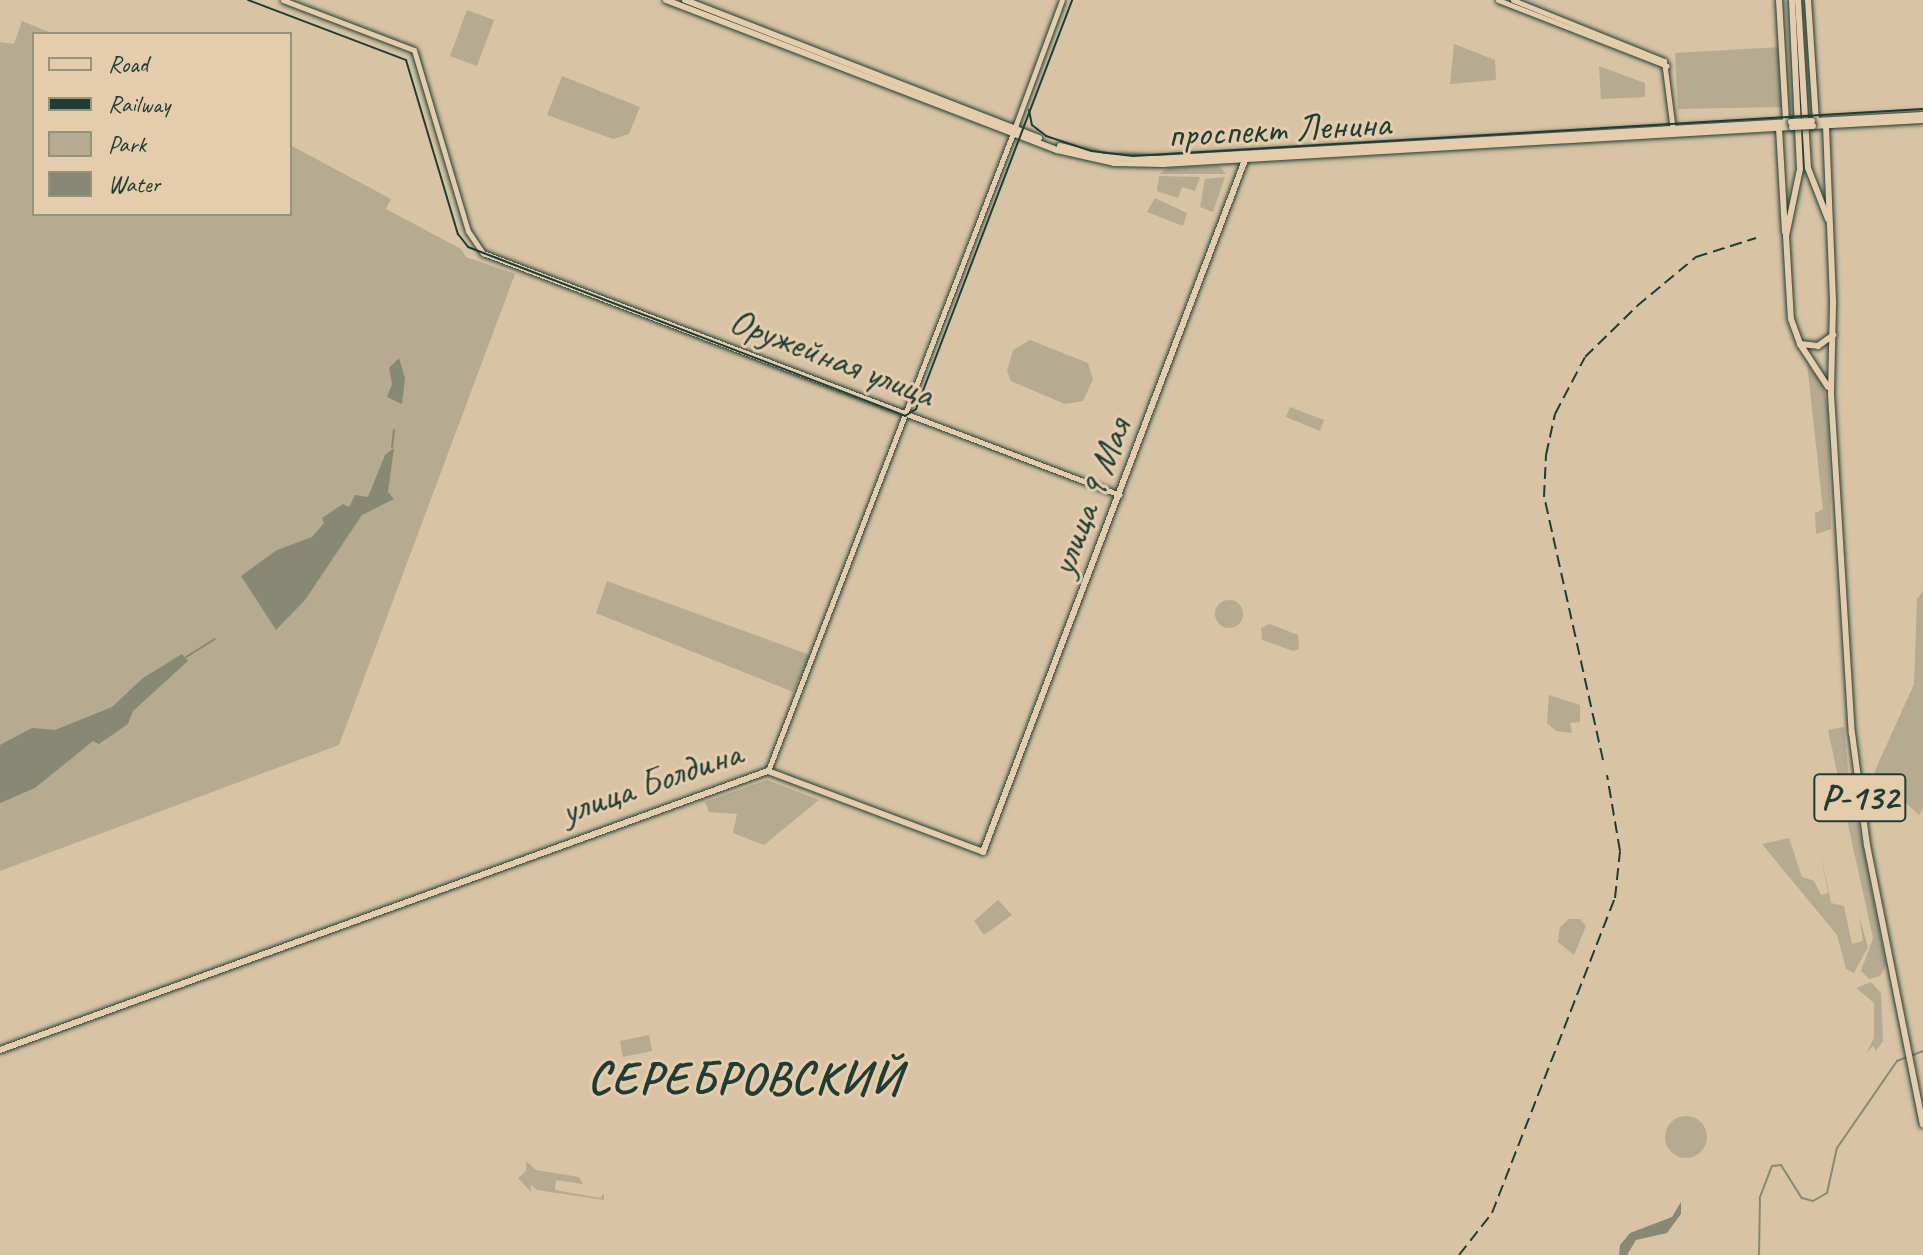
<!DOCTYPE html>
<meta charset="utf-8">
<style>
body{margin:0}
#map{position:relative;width:1923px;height:1255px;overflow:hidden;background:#d8c3a5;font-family:Caveat,sans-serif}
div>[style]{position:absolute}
.green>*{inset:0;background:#b6aa90}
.round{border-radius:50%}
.water>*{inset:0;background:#878974}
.stream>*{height:2px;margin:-1px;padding:0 1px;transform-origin:1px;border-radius:1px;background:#878974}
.roads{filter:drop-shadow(0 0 2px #1f3d34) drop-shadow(0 0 2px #1f3d34)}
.tertiary>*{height:5px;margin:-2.5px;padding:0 2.5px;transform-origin:2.5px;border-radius:2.5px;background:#e4ccac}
.secondary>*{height:5px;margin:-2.5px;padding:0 2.5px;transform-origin:2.5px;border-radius:2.5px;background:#e4ccac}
.primary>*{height:6px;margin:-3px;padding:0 3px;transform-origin:3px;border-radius:3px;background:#e4ccac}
.tram>*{height:2px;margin:-1px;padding:0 1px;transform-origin:1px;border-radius:1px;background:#1f3d34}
.rail>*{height:2px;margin-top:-1px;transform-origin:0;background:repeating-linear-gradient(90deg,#1f3d34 0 12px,transparent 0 18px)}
.bridges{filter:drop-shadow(0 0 2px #1f3d34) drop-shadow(0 0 2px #1f3d34)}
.primary-bridge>*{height:6px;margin:-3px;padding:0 3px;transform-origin:3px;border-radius:3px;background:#e4ccac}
span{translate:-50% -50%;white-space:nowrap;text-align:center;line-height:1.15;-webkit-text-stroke:6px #e4ccac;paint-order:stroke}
.shield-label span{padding:2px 6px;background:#e4ccac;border:2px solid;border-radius:6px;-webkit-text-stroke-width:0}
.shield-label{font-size:36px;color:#1f3d34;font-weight:700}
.street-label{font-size:38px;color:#1f3d34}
.district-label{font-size:46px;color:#1f3d34;font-weight:700;letter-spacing:2px}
.legend{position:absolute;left:32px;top:32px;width:260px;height:184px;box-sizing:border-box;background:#e4ccac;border:2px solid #95937c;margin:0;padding:10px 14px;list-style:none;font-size:24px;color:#1f3d34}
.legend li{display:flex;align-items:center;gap:16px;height:40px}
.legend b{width:40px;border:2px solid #95937c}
</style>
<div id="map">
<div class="green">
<div style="clip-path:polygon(467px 10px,494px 20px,477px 66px,450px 56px)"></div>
<div style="clip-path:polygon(22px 21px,54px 34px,34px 34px,34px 214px,290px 214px,290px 145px,391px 199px,386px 209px,461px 249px,466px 257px,515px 274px,339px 745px,0 871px,0 42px,14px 44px)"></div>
<div style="clip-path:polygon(1454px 44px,1495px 60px,1496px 80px,1450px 84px)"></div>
<div style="clip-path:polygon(1781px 47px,1785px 107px,1678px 109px,1675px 53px)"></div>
<div style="clip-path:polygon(1599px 66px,1645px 83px,1645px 97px,1601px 99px)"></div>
<div style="clip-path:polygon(562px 76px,640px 107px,629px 134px,613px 139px,547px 115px)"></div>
<div style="clip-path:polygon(1219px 166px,1226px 174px,1159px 174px,1168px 168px)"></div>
<div style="clip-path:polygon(1159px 176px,1200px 177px,1195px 191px,1182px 187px,1178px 198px,1157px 191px)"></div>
<div style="clip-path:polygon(1225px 177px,1213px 212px,1200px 207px,1205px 179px)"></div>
<div style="clip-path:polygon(1155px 198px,1187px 213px,1183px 226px,1147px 212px)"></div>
<div style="clip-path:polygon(1030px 340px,1088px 363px,1093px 379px,1083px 401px,1065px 404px,1011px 381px,1007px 371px,1013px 350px)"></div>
<div style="clip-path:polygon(1807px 364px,1823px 385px,1828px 410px,1831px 529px,1816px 534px,1815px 513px,1823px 509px)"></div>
<div style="clip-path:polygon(1290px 407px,1324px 420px,1320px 431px,1286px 417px)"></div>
<div style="clip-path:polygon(607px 581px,810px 655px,793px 692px,596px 613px)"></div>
<div style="clip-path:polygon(1923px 591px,1923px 808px,1919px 815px,1874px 773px,1914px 684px,1917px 599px)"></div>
<div class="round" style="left:1215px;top:600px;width:28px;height:28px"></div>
<div style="clip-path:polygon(1270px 624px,1298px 635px,1299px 649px,1293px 651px,1262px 640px,1261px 628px)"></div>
<div style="clip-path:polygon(1549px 695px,1580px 705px,1580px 722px,1570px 723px,1572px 733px,1556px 731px,1547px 723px)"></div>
<div style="clip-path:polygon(1844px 727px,1850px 789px,1842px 795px,1828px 730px)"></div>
<div style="clip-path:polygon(767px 780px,819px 800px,764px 845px,733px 833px,737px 814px,709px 812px,705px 802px)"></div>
<div style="clip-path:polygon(1853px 795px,1886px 965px,1880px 976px,1869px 979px,1861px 971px,1873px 938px,1842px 797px)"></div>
<div style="clip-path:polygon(1789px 838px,1802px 877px,1814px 881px,1821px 895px,1828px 893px,1820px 850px,1831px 903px,1844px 906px,1852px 944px,1863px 941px,1859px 916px,1868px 947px,1854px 973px,1846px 969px,1837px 935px,1762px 844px)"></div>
<div style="clip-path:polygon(998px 900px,1012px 915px,984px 935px,974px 921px)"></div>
<div style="clip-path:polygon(1569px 919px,1580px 919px,1586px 926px,1574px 955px,1558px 942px,1560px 927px)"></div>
<div style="clip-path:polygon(1871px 982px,1881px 993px,1883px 1041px,1876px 1051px,1873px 1046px,1866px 1053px,1874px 1038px,1874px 1003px,1856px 988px)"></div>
<div style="clip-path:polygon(649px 1035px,652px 1051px,623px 1057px,620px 1041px)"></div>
<div class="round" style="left:1665px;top:1116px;width:42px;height:42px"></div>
<div style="clip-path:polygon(526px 1161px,536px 1170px,579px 1177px,583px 1184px,556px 1180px,555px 1190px,600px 1198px,604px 1193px,604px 1200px,537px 1190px,531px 1185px,531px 1192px,518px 1178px,526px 1171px)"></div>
</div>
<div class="water">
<div style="clip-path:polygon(399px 358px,405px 378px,402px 404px,387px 397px,392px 384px,389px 368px)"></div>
<div style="clip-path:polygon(394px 448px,388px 492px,394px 499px,362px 515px,305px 600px,276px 630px,241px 576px,277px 550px,312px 537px,324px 523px,322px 518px,343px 504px,349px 507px,355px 495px,368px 497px,385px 455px)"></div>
<div style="clip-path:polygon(182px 654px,188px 661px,133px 711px,128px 724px,99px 744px,93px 741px,35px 788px,0 803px,0 745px,32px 728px,55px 730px,112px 707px,143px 678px)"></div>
<div style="clip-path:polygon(1681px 1202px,1681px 1214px,1667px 1233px,1636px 1240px,1627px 1255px,1619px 1255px,1620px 1245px,1630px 1233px,1672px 1217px)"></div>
</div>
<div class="stream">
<div style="left:392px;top:447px;width:17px;rotate:-83deg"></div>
<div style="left:186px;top:657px;width:34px;rotate:-32deg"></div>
<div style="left:1913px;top:1055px;width:11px;rotate:-22deg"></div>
<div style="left:1759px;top:1255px;width:58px;rotate:-89deg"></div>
<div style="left:1760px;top:1197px;width:33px;rotate:-69deg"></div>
<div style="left:1772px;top:1166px;width:9px;rotate:-6deg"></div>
<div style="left:1781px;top:1165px;width:39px;rotate:58deg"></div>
<div style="left:1802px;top:1198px;width:11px;rotate:15deg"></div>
<div style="left:1813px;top:1201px;width:16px;rotate:-30deg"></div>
<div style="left:1827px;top:1193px;width:46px;rotate:-77.5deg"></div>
<div style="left:1837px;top:1148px;width:106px;rotate:-55.4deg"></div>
<div style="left:1897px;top:1061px;width:11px;rotate:-22deg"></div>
</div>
<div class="roads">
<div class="tertiary">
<div style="left:283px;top:0;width:140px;rotate:20.9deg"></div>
<div style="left:414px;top:50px;width:189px;rotate:73.4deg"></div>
<div style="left:468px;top:231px;width:27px;rotate:56deg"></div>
<div style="left:483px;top:253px;width:681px;rotate:20.8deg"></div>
<div style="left:1498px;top:0;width:181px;rotate:21.3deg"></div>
<div style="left:1513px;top:0;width:163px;rotate:22deg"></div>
<div style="left:1664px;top:61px;width:70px;rotate:82.6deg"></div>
</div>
<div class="secondary">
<div style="left:1015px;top:127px;width:135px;rotate:-69.7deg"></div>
<div style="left:768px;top:771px;width:683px;rotate:-68.99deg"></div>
</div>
<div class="primary">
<div style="left:666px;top:0;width:419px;rotate:21deg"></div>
<div style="left:1057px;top:150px;width:58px;rotate:12.8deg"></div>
<div style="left:1114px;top:163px;width:49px;rotate:1.2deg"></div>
<div style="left:1163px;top:164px;width:630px;rotate:-3.37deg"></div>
<div style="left:685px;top:0;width:380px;rotate:21.3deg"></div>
<div style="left:1779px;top:0;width:123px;rotate:86.7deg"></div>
<div style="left:1792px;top:0;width:169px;rotate:87.3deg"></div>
<div style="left:1800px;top:169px;width:68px;rotate:101.8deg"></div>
<div style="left:1786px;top:236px;width:83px;rotate:86.6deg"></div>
<div style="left:1791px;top:319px;width:27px;rotate:70deg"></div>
<div style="left:1800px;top:344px;width:51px;rotate:56.9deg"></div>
<div style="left:1798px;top:0;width:168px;rotate:86.6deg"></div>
<div style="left:1808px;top:168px;width:55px;rotate:68.6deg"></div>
<div style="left:1808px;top:0;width:121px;rotate:86.2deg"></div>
<div style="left:1815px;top:121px;width:108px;rotate:-3.2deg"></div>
<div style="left:1813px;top:126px;width:110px;rotate:-3.1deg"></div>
<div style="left:1826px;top:126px;width:178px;rotate:87.7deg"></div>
<div style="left:1833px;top:304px;width:90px;rotate:91.3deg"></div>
<div style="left:1831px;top:394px;width:340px;rotate:86.5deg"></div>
<div style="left:1852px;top:733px;width:113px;rotate:82.4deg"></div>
<div style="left:1867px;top:845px;width:285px;rotate:78.7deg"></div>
<div style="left:1779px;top:128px;width:104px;rotate:86.7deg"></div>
<div style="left:1060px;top:146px;width:46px;rotate:13.7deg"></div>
<div style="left:1105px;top:157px;width:51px;rotate:2.2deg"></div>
<div style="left:1156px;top:159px;width:636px;rotate:-3.33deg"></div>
<div style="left:1800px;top:344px;width:18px;rotate:6deg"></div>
<div style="left:1818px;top:346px;width:19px;rotate:-36deg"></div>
<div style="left:0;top:1050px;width:817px;rotate:-19.97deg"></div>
<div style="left:768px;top:771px;width:230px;rotate:20.6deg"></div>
<div style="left:983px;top:852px;width:745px;rotate:-69.26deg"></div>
</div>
</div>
<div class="tram">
<div style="left:248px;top:0;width:169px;rotate:20.8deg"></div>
<div style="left:406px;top:60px;width:182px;rotate:73.4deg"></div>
<div style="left:458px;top:234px;width:16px;rotate:52deg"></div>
<div style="left:468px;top:247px;width:469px;rotate:21.1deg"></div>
<div style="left:905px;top:416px;width:13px;rotate:-32deg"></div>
<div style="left:916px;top:409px;width:438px;rotate:-69.1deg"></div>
<div style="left:1029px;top:110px;width:15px;rotate:79deg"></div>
<div style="left:1032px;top:125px;width:18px;rotate:38deg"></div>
<div style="left:1046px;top:136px;width:47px;rotate:18.4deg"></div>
<div style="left:1091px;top:151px;width:42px;rotate:6.8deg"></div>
<div style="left:1133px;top:156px;width:791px;rotate:-3.4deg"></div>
</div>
<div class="rail">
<div style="left:1603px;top:760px;width:270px;rotate:-102.6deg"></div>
<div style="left:1544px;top:497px;width:42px;rotate:-87.3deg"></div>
<div style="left:1546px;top:455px;width:42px;rotate:-77.6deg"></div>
<div style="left:1555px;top:414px;width:64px;rotate:-62.2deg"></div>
<div style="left:1585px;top:357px;width:73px;rotate:-44.4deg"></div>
<div style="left:1637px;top:306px;width:77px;rotate:-39.7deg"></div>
<div style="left:1696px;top:257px;width:63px;rotate:-17.6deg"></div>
<div style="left:1459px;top:1255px;width:53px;rotate:-51.8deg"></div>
<div style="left:1492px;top:1213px;width:338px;rotate:-68.7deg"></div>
<div style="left:1615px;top:898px;width:47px;rotate:-83.9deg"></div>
<div style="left:1620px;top:851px;width:77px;rotate:-99.7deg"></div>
</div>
<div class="bridges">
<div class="primary-bridge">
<div style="left:1791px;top:122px;width:21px;rotate:-3deg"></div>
<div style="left:1792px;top:127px;width:21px;rotate:-3deg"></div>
</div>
</div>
<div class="shield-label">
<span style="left:1860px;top:798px">Р-132</span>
</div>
<div class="street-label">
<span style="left:1279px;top:129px;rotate:-3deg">проспект Ленина</span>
<span style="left:832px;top:357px;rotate:21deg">Оружейная улица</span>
<span style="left:1090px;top:497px;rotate:-69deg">улица 9 Мая</span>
<span style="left:651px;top:782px;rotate:-19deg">улица Болдина</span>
</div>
<div class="district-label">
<span style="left:745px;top:1078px">СЕРЕБРОВСКИЙ</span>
</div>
<ul class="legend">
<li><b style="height:10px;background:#e4ccac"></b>Road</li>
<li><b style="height:10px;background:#1f3d34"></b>Railway</li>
<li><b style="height:22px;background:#b6aa90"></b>Park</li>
<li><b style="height:22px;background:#878974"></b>Water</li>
</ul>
</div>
